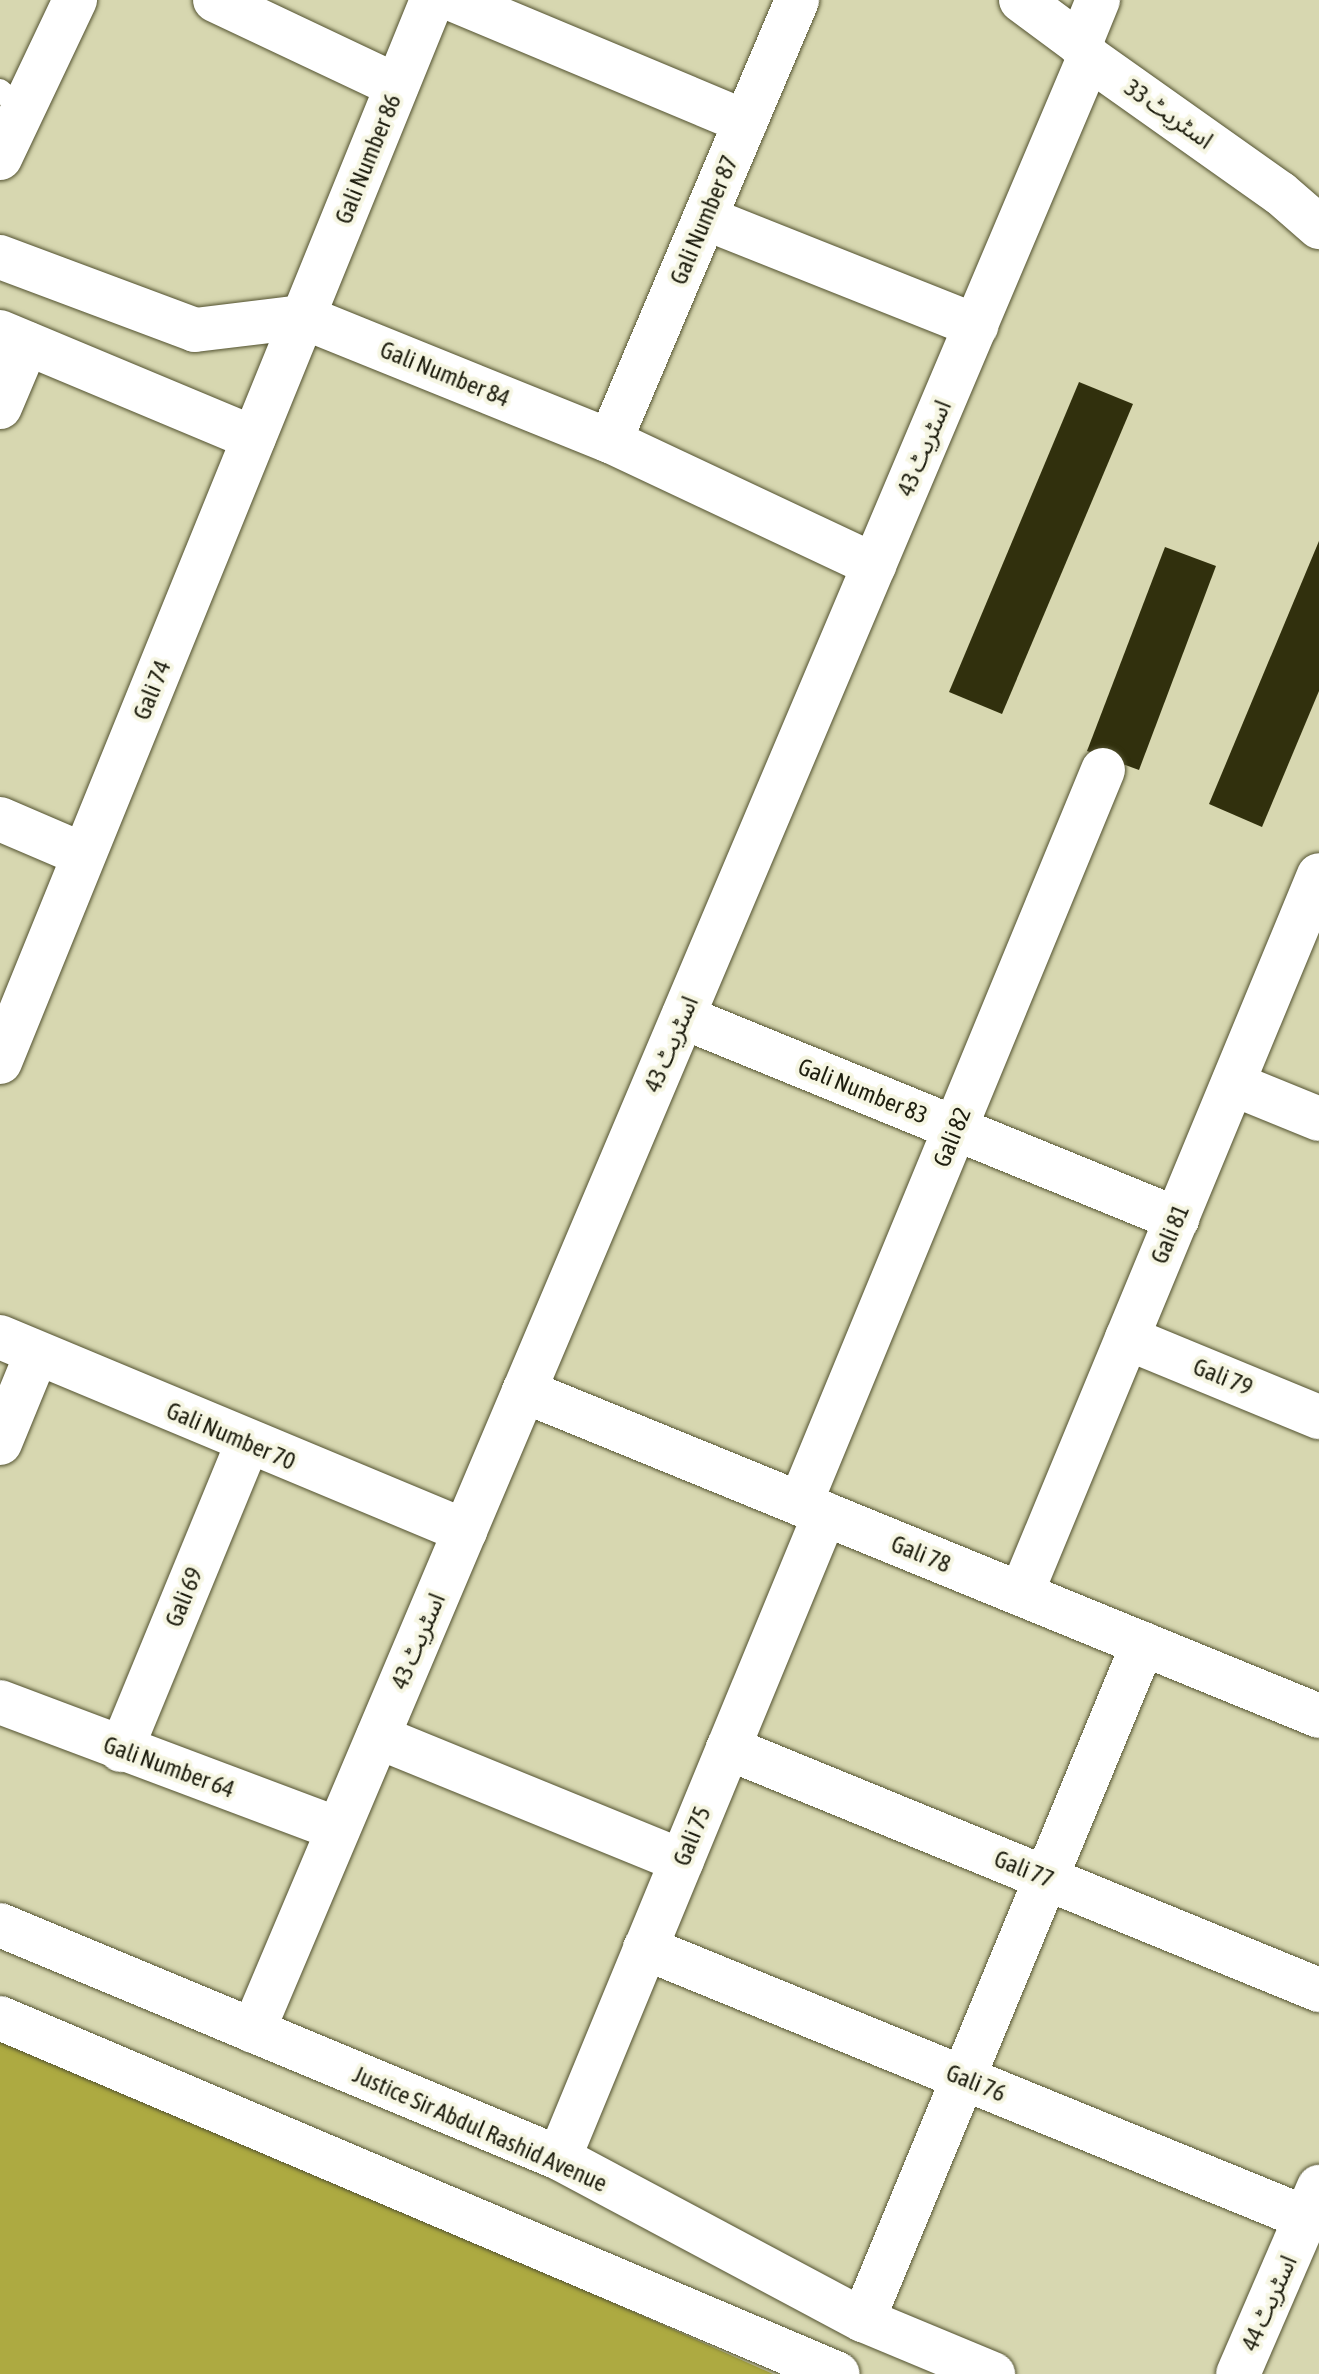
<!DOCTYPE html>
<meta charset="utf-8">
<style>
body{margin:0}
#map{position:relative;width:1319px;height:2374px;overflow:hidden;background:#d7d7b0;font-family:"Asap Condensed","Noto Sans Arabic",sans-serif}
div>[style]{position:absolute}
.green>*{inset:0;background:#adaa41}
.building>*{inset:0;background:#31300d}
.roads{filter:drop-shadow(0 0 2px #535230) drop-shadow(0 0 2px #535230)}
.lane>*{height:22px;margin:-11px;padding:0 11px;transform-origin:11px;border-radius:11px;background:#fff}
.street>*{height:44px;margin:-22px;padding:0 22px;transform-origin:22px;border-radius:22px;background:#fff}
span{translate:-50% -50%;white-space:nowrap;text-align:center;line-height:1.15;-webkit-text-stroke:8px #f6f6e3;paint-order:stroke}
.street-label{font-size:24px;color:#1e1e0f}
</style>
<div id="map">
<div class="green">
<div style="clip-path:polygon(0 2029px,773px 2374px,0 2374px)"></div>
</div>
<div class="building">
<div style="clip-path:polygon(1079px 382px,1133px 404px,1002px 714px,949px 692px)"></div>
<div style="clip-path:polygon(1319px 541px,1319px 691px,1262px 827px,1209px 804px)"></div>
<div style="clip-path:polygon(1165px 547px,1216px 566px,1139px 770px,1087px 751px)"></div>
</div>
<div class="roads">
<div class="lane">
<div style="left:0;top:90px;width:30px;rotate:41deg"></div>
</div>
<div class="street">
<div style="left:215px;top:0;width:201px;rotate:25.3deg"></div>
<div style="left:454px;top:0;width:316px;rotate:22.7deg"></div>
<div style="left:1021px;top:0;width:74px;rotate:36.7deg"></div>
<div style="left:1080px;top:44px;width:17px;rotate:57deg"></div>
<div style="left:1089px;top:58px;width:234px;rotate:35.3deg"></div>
<div style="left:1280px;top:193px;width:52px;rotate:41.1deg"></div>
<div style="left:1080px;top:44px;width:48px;rotate:-67.8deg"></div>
<div style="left:0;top:158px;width:175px;rotate:-64.6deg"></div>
<div style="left:705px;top:218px;width:292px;rotate:21.7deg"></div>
<div style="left:0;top:257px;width:208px;rotate:20.5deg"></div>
<div style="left:195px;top:330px;width:109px;rotate:-6.9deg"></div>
<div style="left:303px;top:317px;width:331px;rotate:22deg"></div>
<div style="left:610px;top:441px;width:292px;rotate:25.2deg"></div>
<div style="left:0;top:332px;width:275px;rotate:22.7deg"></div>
<div style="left:0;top:407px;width:69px;rotate:-67.1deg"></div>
<div style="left:610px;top:441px;width:479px;rotate:-67deg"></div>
<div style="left:0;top:819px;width:91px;rotate:23.2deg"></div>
<div style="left:683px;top:1017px;width:534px;rotate:22.24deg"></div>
<div style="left:0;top:1062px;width:1147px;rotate:-67.86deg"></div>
<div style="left:1233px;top:1084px;width:93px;rotate:22.1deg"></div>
<div style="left:0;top:1337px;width:504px;rotate:22.65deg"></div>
<div style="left:1127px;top:1338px;width:208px;rotate:22.4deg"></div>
<div style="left:524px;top:1391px;width:859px;rotate:22.23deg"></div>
<div style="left:0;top:1443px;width:97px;rotate:-67.7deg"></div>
<div style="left:800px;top:1504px;width:794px;rotate:-67.57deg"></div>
<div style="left:1021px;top:1594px;width:778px;rotate:-67.49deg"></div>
<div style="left:0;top:1702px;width:361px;rotate:20.6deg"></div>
<div style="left:378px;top:1737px;width:328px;rotate:22.2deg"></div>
<div style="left:728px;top:1748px;width:639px;rotate:22.27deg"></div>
<div style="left:121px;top:1750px;width:331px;rotate:-67.6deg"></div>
<div style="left:0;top:1925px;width:606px;rotate:22.63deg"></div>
<div style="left:559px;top:2158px;width:344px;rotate:28.1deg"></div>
<div style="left:863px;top:2320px;width:141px;rotate:22.6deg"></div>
<div style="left:645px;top:1948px;width:714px;rotate:22.22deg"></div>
<div style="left:0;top:2018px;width:910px;rotate:23.02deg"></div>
<div style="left:253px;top:2031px;width:2143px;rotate:-67.04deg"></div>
<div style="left:559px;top:2158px;width:697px;rotate:-67.56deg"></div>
<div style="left:863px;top:2320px;width:732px;rotate:-67.5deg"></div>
<div style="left:1238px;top:2374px;width:204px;rotate:-66.6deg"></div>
</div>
</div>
<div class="street-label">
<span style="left:1169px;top:114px;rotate:35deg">اسٹریٹ 33</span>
<span style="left:368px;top:159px;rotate:-68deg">Gali Number 86</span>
<span style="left:704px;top:220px;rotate:-67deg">Gali Number 87</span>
<span style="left:445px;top:374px;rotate:22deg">Gali Number 84</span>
<span style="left:924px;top:448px;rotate:-67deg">اسٹریٹ 43</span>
<span style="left:152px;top:690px;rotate:-68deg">Gali 74</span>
<span style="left:671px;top:1044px;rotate:-67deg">اسٹریٹ 43</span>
<span style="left:863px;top:1091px;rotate:22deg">Gali Number 83</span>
<span style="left:952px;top:1137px;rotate:-68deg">Gali 82</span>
<span style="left:1170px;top:1234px;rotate:-67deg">Gali 81</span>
<span style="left:1223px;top:1377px;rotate:22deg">Gali 79</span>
<span style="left:231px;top:1436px;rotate:23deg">Gali Number 70</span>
<span style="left:921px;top:1554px;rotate:22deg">Gali 78</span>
<span style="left:184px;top:1597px;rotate:-68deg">Gali 69</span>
<span style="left:418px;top:1641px;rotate:-67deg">اسٹریٹ 43</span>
<span style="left:169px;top:1767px;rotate:20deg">Gali Number 64</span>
<span style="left:692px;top:1836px;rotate:-68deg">Gali 75</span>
<span style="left:1024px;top:1869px;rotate:22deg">Gali 77</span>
<span style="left:976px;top:2083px;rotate:22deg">Gali 76</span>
<span style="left:480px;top:2129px;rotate:24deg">Justice Sir Abdul Rashid Avenue</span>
<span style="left:1269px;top:2303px;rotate:-66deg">اسٹریٹ 44</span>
</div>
</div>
